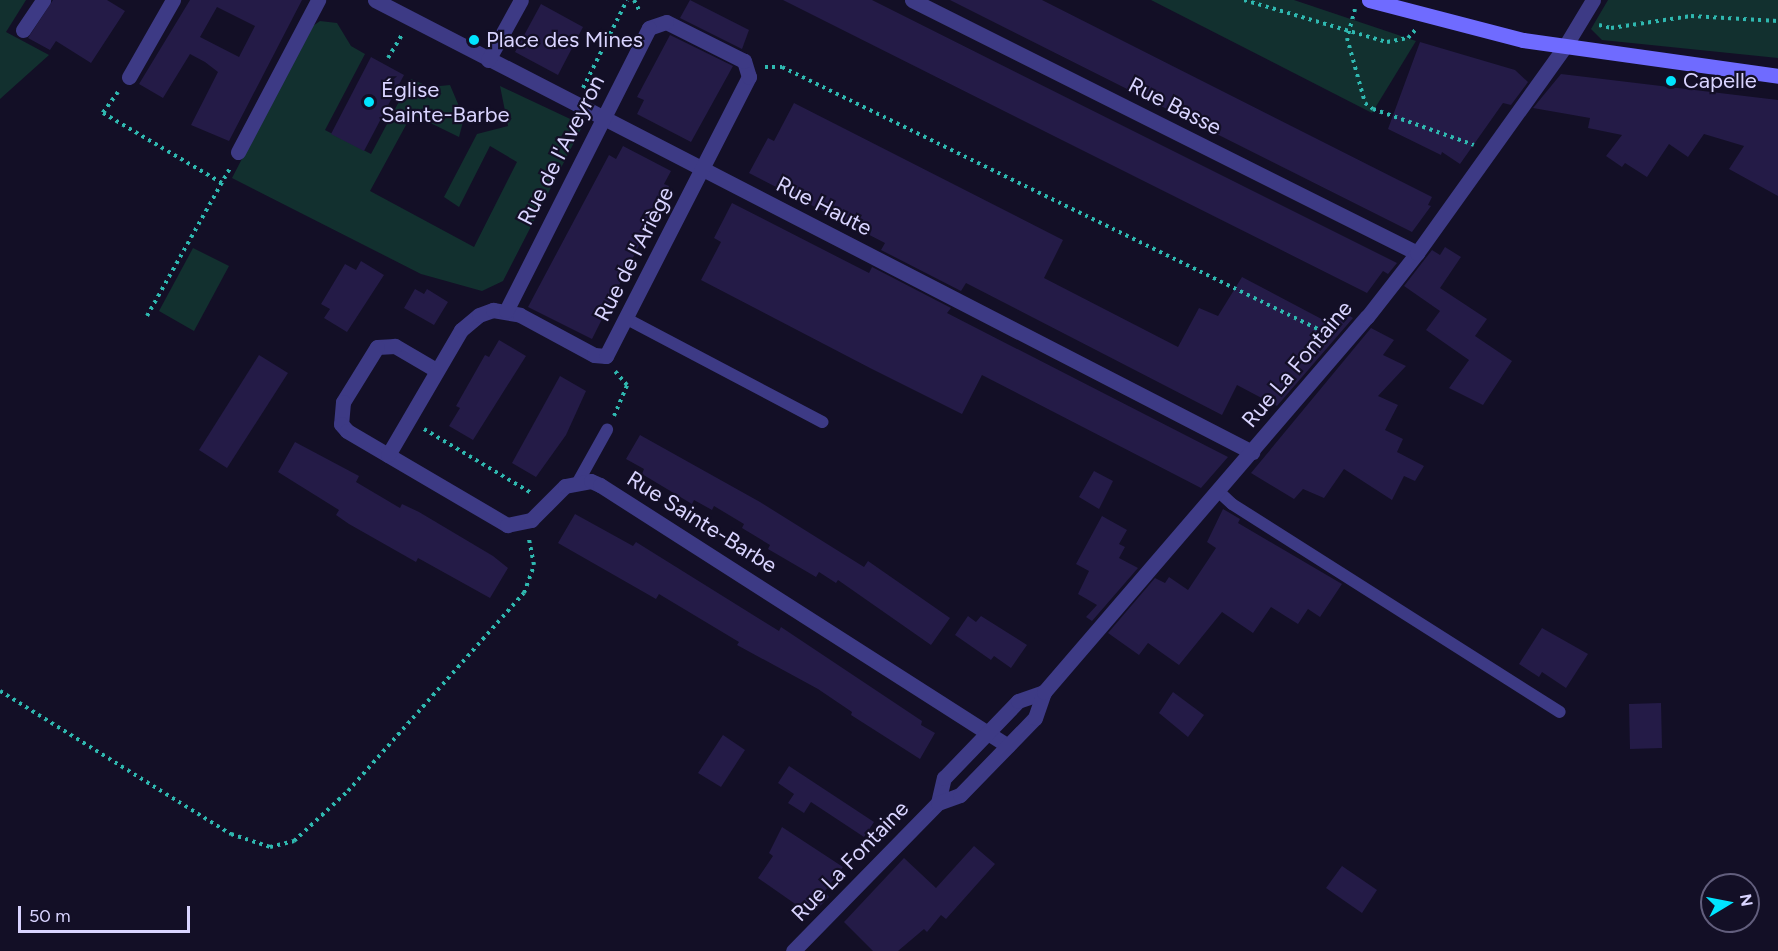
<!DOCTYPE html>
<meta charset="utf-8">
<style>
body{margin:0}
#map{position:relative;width:1778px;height:951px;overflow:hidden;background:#130f26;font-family:Figtree,sans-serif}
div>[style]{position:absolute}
.green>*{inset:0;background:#12302f}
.building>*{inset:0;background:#241b47}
.path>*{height:4px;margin-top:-2px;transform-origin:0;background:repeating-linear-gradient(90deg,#2fb8b0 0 3px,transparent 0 7.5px)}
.lane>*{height:12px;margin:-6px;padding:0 6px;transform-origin:6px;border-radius:6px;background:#3d3a85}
.street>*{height:15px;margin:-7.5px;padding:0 7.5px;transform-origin:7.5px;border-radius:7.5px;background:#3d3a85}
.secondary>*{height:15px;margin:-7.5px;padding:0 7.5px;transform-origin:7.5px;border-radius:7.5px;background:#6f6bff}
.dots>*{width:16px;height:16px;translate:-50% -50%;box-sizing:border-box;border:3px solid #130f26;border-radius:50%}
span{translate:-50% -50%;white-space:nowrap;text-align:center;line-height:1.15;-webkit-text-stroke:4.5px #130f26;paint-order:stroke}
.poi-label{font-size:22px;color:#d9d4ff}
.left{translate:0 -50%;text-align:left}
.street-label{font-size:22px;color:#d9d4ff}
.north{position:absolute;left:1700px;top:873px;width:60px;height:60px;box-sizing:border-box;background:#130f26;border:2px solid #625e7d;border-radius:50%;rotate:80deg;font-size:16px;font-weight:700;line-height:24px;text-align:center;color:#d9d4ff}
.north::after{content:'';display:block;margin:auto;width:21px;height:27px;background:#00e5ff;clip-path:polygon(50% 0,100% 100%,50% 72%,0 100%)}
.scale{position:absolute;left:18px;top:906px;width:172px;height:27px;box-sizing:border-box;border:3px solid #d9d4ff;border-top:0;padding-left:8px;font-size:18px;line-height:21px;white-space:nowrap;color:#d9d4ff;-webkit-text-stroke:4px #130f26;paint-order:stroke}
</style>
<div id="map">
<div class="green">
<div style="clip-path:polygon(0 0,26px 0,6px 32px,49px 55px,0 99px)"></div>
<div style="clip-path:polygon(1151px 0,1294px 0,1416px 41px,1372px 113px)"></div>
<div style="clip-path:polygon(1608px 0,1778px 0,1778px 58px,1602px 40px,1591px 29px)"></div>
<div style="clip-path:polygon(320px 21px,337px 23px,351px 46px,365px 54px,325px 130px,371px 154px,411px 79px,430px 87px,450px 85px,464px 118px,459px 137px,412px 114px,370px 191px,474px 247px,517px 162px,490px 146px,459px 207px,444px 197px,477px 134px,508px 126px,500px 86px,583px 125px,503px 281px,482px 291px,421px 274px,232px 178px,310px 28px)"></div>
<div style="clip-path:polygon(193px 248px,229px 266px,194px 331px,159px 311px)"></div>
</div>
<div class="building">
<div style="clip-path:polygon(53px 0,107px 0,125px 11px,91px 63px,56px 41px,50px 50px,28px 38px)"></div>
<div style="clip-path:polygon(evenodd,190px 0,302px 0,229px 141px,191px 125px,218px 72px,205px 62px,190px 54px,163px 98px,139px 84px,190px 0,217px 7px,255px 26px,239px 57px,200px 37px,217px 7px)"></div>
<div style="clip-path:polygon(690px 0,749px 30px,742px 49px,680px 18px)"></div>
<div style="clip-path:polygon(783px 0,872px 0,1397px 263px,1388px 274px,1383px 271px,1367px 293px)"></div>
<div style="clip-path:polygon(950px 0,1042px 0,1432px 197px,1428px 205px,1431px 206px,1412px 232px)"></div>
<div style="clip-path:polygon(541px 4px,583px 27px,558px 75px,515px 52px)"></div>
<div style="clip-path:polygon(670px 35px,733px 66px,691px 142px,637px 114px,644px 100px,637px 97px)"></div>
<div style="clip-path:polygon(1420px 42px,1515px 70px,1528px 82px,1511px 105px,1503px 103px,1460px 164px,1442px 152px,1441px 155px,1388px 129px)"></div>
<div style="clip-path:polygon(371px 57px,404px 75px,364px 151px,331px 134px)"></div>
<div style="clip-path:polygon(1561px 74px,1778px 100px,1778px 196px,1729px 169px,1744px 146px,1704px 134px,1688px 157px,1669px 144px,1647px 177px,1625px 163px,1622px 167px,1606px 156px,1622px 135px,1588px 128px,1590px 118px,1533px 108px)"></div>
<div style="clip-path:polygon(794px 103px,1063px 240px,1044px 278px,1178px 347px,1199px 308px,1218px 316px,1242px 277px,1331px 324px,1345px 313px,1353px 318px,1277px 406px,1237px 385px,1222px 415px,966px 283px,961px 291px,881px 250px,885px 243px,749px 173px,768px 138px,774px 141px)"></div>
<div style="clip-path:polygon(623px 146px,671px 171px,664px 184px,669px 186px,592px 339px,528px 307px,609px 155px,616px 159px)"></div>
<div style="clip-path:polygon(732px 203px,869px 273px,872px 267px,951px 308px,947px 313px,1228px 457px,1201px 488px,982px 375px,962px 414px,870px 368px,701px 280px,721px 242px,714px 238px)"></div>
<div style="clip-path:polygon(1445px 247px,1461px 257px,1440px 288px,1487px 319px,1475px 336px,1512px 361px,1483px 405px,1449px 388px,1469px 360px,1426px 330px,1440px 311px,1404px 286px,1432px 250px,1440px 255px)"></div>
<div style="clip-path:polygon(361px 261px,384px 275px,347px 332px,324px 318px,330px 309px,321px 304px,345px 264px,356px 270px)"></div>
<div style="clip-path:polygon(415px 289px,424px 294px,427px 289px,448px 302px,434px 325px,404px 308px)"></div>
<div style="clip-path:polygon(1371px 328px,1394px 340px,1383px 355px,1406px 366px,1378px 396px,1398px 405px,1385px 430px,1403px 439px,1397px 452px,1424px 466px,1415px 481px,1404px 476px,1392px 500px,1344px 469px,1324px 498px,1303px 489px,1294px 499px,1251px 473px)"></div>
<div style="clip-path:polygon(499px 340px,526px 356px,473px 440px,449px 426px,460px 408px,456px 406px,485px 355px,489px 357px)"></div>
<div style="clip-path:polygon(259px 355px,288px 373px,227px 468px,199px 450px)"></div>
<div style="clip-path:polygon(560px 376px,586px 391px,566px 435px,536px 477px,512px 463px)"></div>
<div style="clip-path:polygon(640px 435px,760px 502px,864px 567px,868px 561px,950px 618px,931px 645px,838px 580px,836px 583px,819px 572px,816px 577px,768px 549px,770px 545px,742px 528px,744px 524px,714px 506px,712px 510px,694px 500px,692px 504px,642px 474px,644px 469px,626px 459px)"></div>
<div style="clip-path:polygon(295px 442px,359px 476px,356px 482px,400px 508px,402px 504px,419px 512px,493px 556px,508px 568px,490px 598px,418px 558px,416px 562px,349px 524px,336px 515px,339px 510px,278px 472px)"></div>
<div style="clip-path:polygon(1094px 471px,1113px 481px,1099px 509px,1079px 497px)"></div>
<div style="clip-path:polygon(1223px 509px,1240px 519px,1238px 523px,1342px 584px,1320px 617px,1308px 609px,1298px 624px,1271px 607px,1253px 633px,1222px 612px,1179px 665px,1148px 643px,1139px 655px,1108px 633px,1155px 578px,1165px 583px,1169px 577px,1188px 590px,1216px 548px,1207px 542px)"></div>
<div style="clip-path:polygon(575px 514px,633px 546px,636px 542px,779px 631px,781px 627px,922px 721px,921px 725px,935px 733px,920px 759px,851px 715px,852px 712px,818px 689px,737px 645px,739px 642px,659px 594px,656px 599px,558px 543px)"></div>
<div style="clip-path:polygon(1102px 516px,1127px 530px,1119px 544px,1125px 547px,1119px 558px,1138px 568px,1092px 621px,1086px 617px,1097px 605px,1078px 594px,1089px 571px,1076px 564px)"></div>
<div style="clip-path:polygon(968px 616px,976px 622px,981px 616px,1027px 645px,1011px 668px,994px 656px,991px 660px,955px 635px)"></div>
<div style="clip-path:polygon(1542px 628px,1588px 654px,1566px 688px,1542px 672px,1539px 677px,1519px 664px)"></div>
<div style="clip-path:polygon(1173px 692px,1204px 715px,1188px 737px,1159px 713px)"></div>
<div style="clip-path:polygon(1661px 703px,1662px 748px,1630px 749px,1629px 704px)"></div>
<div style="clip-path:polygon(723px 735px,745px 750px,721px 787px,698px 773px)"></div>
<div style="clip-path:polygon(789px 766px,874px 822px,864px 837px,811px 802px,804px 813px,788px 803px,794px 794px,778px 783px)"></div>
<div style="clip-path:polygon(782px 827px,843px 867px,825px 891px,829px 897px,811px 915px,758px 878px,773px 856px,769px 853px)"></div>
<div style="clip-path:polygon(974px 846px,995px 864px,946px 919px,941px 915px,927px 932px,924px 929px,898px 951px,873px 951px,844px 922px,904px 858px,936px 888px)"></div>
<div style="clip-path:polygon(1342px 866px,1377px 890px,1362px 913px,1326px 888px)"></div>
</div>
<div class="path">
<div style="left:634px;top:0;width:13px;rotate:63deg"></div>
<div style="left:1244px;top:0;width:149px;rotate:16.4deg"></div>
<div style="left:1387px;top:42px;width:21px;rotate:-11deg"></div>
<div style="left:1408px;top:38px;width:12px;rotate:-48deg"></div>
<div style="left:1355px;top:9px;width:30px;rotate:105deg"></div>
<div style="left:1347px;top:38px;width:67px;rotate:74.5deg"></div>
<div style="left:1365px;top:103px;width:10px;rotate:37deg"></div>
<div style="left:1373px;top:109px;width:107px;rotate:19.6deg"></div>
<div style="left:1599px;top:25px;width:12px;rotate:14deg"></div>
<div style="left:1611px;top:28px;width:81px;rotate:-8.5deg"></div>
<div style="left:1691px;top:16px;width:87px;rotate:3.3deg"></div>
<div style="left:388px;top:58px;width:29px;rotate:-59deg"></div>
<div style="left:765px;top:67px;width:17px"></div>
<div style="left:782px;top:67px;width:608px;rotate:26.06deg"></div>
<div style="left:583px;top:88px;width:98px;rotate:-63.4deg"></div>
<div style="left:118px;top:92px;width:26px;rotate:126deg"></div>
<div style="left:103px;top:113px;width:138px;rotate:30.5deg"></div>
<div style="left:147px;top:316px;width:170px;rotate:-60.7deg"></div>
<div style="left:614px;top:416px;width:34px;rotate:-67deg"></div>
<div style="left:627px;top:385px;width:18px;rotate:-131deg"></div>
<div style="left:424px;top:429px;width:127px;rotate:30.8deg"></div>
<div style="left:0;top:691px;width:272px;rotate:31.8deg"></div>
<div style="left:231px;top:834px;width:41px;rotate:18.4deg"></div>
<div style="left:270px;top:847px;width:25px;rotate:-14deg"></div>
<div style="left:294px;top:841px;width:74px;rotate:-42.8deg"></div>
<div style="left:348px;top:791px;width:265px;rotate:-48.4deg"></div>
<div style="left:524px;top:593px;width:30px;rotate:-70deg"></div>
<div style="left:534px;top:565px;width:26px;rotate:-101deg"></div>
</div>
<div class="lane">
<div style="left:627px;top:319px;width:221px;rotate:27.8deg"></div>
<div style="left:578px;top:482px;width:60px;rotate:-60.9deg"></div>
<div style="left:1218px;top:491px;width:19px;rotate:43deg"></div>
<div style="left:1232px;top:504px;width:388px;rotate:32.4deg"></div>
</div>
<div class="street">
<div style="left:375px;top:0;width:987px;rotate:27.27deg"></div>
<div style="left:912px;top:0;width:565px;rotate:26.61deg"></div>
<div style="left:23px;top:30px;width:36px;rotate:-56deg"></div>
<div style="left:488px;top:60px;width:68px;rotate:-61.2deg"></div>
<div style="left:129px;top:77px;width:89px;rotate:-60.3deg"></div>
<div style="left:238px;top:152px;width:172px;rotate:-62.2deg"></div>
<div style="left:436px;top:370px;width:48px;rotate:-149.7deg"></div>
<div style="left:395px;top:346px;width:18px;rotate:177deg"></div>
<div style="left:377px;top:347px;width:65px;rotate:121.7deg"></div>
<div style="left:343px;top:402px;width:22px;rotate:95deg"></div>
<div style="left:341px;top:424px;width:9px;rotate:49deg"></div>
<div style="left:347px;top:431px;width:186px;rotate:30.4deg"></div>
<div style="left:507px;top:525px;width:25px;rotate:-12deg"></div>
<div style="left:531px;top:520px;width:48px;rotate:-45deg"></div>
<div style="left:565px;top:486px;width:26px;rotate:-11deg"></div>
<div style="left:591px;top:481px;width:10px;rotate:24deg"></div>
<div style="left:600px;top:485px;width:484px;rotate:32.6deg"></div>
<div style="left:388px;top:455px;width:145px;rotate:-59.7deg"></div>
<div style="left:461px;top:330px;width:23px;rotate:-40deg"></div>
<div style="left:479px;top:315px;width:15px;rotate:-20deg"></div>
<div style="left:493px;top:310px;width:27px;rotate:10deg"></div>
<div style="left:520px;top:315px;width:84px;rotate:28.4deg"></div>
<div style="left:594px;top:355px;width:12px;rotate:5deg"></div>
<div style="left:606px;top:356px;width:314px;rotate:-62.9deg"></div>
<div style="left:749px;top:77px;width:17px;rotate:-107deg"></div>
<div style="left:744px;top:61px;width:87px;rotate:-153.4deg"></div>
<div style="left:666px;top:22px;width:18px;rotate:161deg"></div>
<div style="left:649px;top:28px;width:317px;rotate:116.8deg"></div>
<div style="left:938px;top:803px;width:26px;rotate:-77deg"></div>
<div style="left:944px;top:778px;width:107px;rotate:-46.1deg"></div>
<div style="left:1018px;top:701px;width:28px;rotate:-19deg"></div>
<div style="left:793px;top:951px;width:207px;rotate:-45.6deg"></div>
<div style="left:938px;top:803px;width:23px;rotate:-20deg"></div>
<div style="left:960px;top:795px;width:107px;rotate:-45.8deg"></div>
<div style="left:1035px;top:718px;width:28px;rotate:-71deg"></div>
<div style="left:1044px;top:692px;width:495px;rotate:-49.3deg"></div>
<div style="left:1367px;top:317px;width:81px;rotate:-52deg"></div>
<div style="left:1417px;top:253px;width:252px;rotate:-54.4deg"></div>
<div style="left:1564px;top:48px;width:56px;rotate:-58.9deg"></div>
</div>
<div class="secondary">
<div style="left:1369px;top:0;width:159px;rotate:14.6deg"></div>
<div style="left:1523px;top:40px;width:258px;rotate:8deg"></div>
</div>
<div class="dots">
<div style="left:474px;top:40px;background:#00e5ff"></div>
<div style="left:1671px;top:81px;background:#00e5ff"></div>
<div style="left:369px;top:102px;background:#00e5ff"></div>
</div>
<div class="poi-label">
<span class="left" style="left:486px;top:40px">Place des Mines</span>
<span class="left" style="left:1683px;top:81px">Capelle</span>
<span class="left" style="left:381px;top:102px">Église<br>Sainte-Barbe</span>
</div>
<div class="street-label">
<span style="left:1175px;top:106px;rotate:27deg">Rue Basse</span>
<span style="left:561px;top:150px;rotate:-63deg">Rue de l'Aveyron</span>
<span style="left:824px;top:206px;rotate:27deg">Rue Haute</span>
<span style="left:634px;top:254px;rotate:-63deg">Rue de l'Ariège</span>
<span style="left:1297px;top:364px;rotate:-50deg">Rue La Fontaine</span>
<span style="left:702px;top:522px;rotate:32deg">Rue Sainte-Barbe</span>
<span style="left:850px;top:861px;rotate:-46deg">Rue La Fontaine</span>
</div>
<div class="north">N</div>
<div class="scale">50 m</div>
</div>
